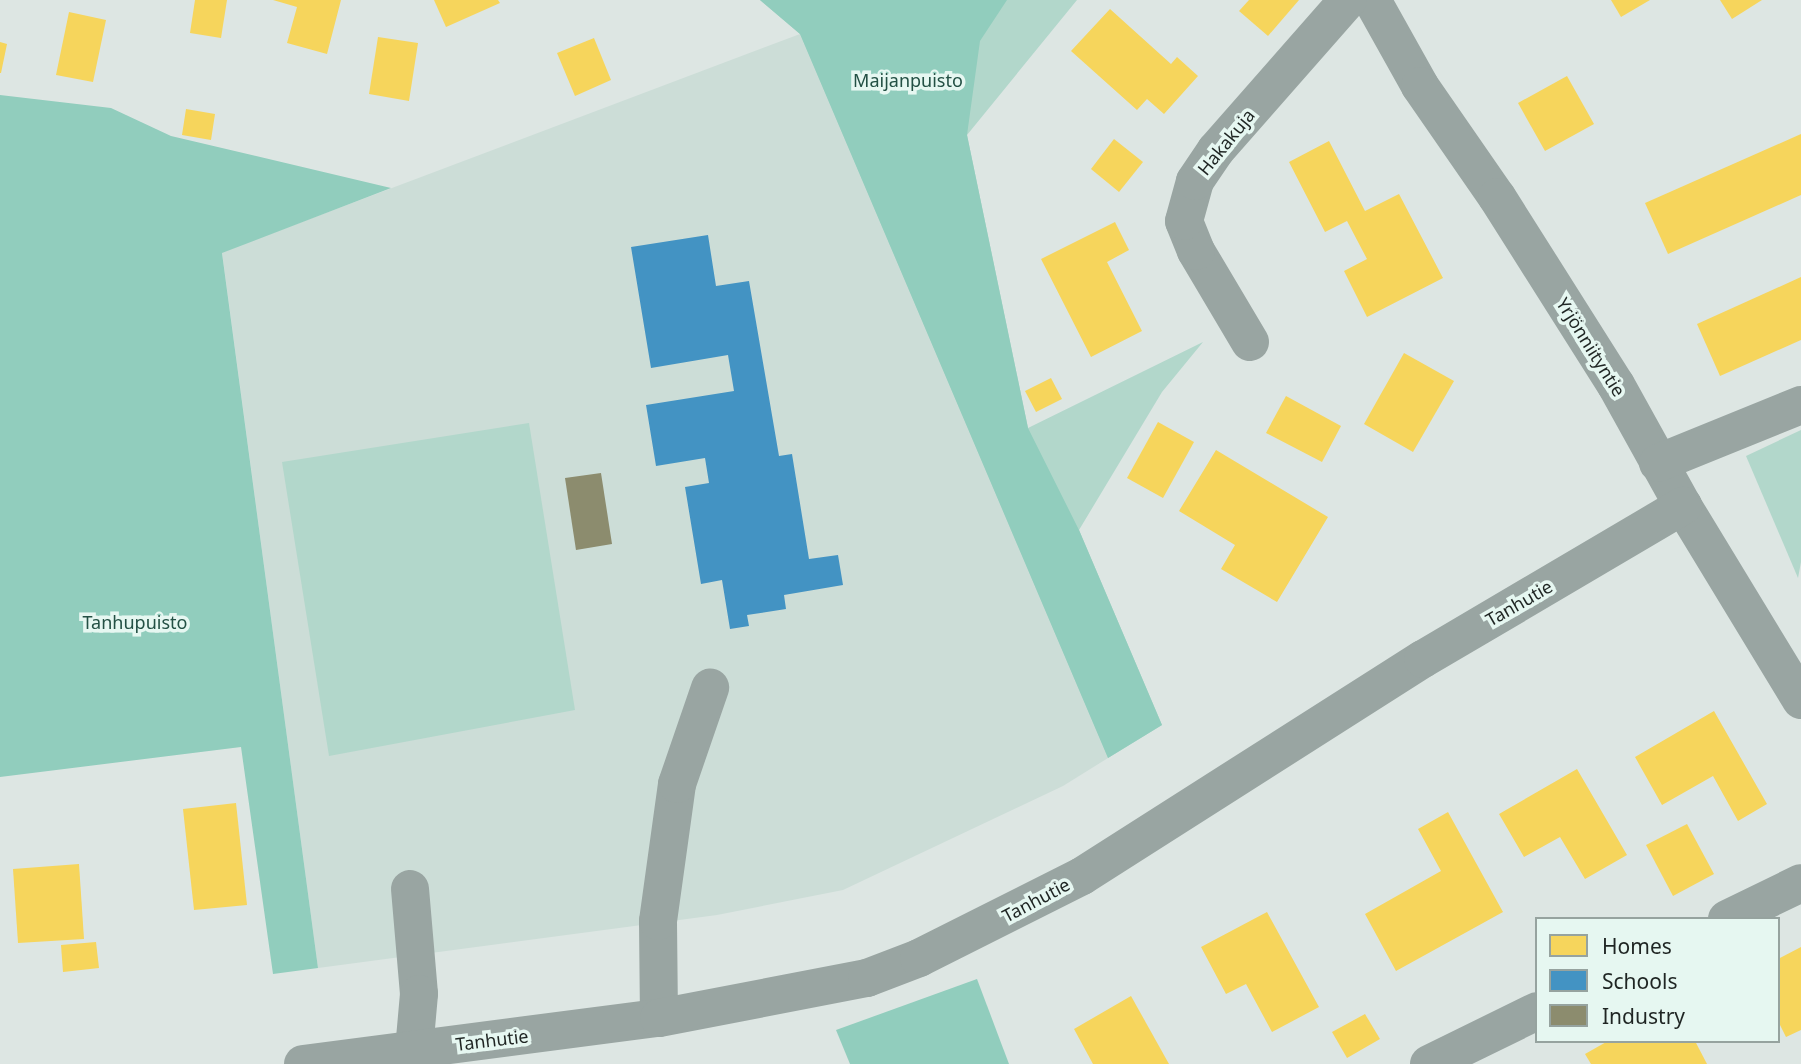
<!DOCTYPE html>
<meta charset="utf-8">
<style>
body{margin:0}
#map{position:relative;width:1801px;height:1064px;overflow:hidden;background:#dde6e3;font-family:"Noto Sans",sans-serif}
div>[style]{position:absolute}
.built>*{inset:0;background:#ccddd7}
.green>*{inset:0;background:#b2d7cb}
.forest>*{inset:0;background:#91cdbd}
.homes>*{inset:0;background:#f6d55c}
.schools>*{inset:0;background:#4393c3}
.industry>*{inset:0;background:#8c8c6e}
.minor>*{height:38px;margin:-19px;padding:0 19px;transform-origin:19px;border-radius:19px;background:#99a5a2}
span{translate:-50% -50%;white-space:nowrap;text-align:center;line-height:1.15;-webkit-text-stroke:7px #e6f7f1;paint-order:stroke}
.park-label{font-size:18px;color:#235044}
.street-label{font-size:18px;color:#1f2523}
.legend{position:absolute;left:1535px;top:917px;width:245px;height:126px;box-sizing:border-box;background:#e6f7f1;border:2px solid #96a39f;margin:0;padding:9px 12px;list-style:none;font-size:21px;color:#1f2523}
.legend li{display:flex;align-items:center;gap:14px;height:35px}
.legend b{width:35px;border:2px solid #96a39f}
</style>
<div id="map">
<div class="built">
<div style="clip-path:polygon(800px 34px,1108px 758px,1063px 786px,843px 890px,717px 915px,318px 968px,222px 252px)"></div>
</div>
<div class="green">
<div style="clip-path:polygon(760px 0,1077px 0,967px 135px,1028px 428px,1203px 342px,1162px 392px,1079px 530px,1162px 725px,1108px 758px,800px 34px)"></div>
<div style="clip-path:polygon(529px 423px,575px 710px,329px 756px,282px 462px)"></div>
<div style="clip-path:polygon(1801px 430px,1801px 562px,1798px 578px,1746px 456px)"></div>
</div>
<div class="forest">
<div style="clip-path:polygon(760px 0,1007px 0,980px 41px,967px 135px,1028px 428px,1079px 530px,1162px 725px,1108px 758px,800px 34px)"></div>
<div style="clip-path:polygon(0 95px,111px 108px,171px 136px,391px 188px,222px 253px,318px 968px,273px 974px,241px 747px,0 777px)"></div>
<div style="clip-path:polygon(977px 979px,1009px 1064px,850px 1064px,836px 1030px)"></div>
</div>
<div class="homes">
<div style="clip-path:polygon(195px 0,227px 0,221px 38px,190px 33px)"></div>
<div style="clip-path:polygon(273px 0,341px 0,327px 54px,287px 43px,297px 7px)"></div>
<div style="clip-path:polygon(434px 0,498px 0,500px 3px,446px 27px)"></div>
<div style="clip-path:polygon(1249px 0,1299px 0,1268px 36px,1239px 11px)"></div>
<div style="clip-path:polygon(1611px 0,1650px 0,1621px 17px)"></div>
<div style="clip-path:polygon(1720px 0,1762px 0,1732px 19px)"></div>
<div style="clip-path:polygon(1110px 9px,1171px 64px,1177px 57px,1198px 76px,1164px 114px,1147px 99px,1137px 110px,1071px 51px)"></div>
<div style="clip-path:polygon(69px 12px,106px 20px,93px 82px,56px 75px)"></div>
<div style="clip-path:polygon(378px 37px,418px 43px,409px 101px,369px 94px)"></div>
<div style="clip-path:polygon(594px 38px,611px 80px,575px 96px,557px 53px)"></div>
<div style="clip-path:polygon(0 42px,7px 44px,1px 73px,0 73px)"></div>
<div style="clip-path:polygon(1567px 76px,1594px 124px,1545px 151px,1518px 103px)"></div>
<div style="clip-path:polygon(186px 109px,215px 114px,211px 140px,182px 135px)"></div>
<div style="clip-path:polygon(1801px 134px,1801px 195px,1668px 254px,1645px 203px)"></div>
<div style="clip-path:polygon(1114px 139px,1143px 162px,1119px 192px,1091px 169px)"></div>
<div style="clip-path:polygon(1329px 141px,1365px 211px,1399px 194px,1443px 278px,1367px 317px,1344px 271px,1367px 259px,1347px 221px,1325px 232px,1289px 162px)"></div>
<div style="clip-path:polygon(1115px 222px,1129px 250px,1107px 262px,1142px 331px,1091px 357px,1041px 259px)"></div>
<div style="clip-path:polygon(1801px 277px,1801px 340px,1720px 376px,1697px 324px)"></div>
<div style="clip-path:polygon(1404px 353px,1454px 381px,1413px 452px,1364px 424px)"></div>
<div style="clip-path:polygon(1051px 378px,1062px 399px,1036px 412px,1025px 391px)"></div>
<div style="clip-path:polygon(1286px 396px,1341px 426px,1322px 462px,1266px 433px)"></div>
<div style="clip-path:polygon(1158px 422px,1194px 442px,1163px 498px,1127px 478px)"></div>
<div style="clip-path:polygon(1216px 450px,1328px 517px,1277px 602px,1221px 569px,1235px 545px,1179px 511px)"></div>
<div style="clip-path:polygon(1714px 711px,1767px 804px,1738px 821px,1713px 776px,1662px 805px,1635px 757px)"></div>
<div style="clip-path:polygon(1577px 769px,1627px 855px,1585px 879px,1560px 837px,1524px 857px,1499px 814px)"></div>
<div style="clip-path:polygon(236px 803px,247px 905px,194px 910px,183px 809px)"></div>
<div style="clip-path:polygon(1448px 812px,1503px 912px,1396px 971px,1365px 914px,1441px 871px,1418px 829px)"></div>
<div style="clip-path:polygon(1687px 824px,1714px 874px,1673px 896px,1646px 845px)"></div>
<div style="clip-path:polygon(79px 864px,84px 939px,18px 943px,13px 869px)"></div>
<div style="clip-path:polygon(1267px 912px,1319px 1007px,1272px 1032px,1246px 984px,1226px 994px,1201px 947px)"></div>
<div style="clip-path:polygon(96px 942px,99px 968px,63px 972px,61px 945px)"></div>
<div style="clip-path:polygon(1801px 947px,1801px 1030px,1786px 1037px,1778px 1021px,1778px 959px)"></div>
<div style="clip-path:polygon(1131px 996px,1169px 1064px,1093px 1064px,1074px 1029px)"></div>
<div style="clip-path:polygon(1365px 1014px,1380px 1039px,1347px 1058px,1332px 1032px)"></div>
<div style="clip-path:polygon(1608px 1041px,1695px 1041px,1707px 1064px,1591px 1064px,1585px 1054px)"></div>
</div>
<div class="schools">
<div style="clip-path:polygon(708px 235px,716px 286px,749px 281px,779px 456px,792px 454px,809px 559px,838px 555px,843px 585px,784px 595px,786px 609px,747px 615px,749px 626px,730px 629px,722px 580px,701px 584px,685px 487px,709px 483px,705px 458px,656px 466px,646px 405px,734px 391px,728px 355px,651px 368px,631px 247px)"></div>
</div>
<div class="industry">
<div style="clip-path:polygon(601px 473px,612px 544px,576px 550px,565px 478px)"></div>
</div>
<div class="minor">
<div style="left:1372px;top:0;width:98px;rotate:60.8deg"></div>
<div style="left:1420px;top:86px;width:135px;rotate:55.3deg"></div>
<div style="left:1497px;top:197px;width:222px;rotate:57.7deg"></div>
<div style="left:1616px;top:385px;width:138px;rotate:61deg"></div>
<div style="left:1683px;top:506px;width:227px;rotate:58.7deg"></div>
<div style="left:1250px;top:342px;width:106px;rotate:-120.7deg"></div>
<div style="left:1196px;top:251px;width:32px;rotate:-112deg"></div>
<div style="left:1184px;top:221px;width:41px;rotate:-74.6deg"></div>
<div style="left:1195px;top:181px;width:37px;rotate:-56deg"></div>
<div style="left:1216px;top:150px;width:200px;rotate:-48.7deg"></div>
<div style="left:1658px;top:463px;width:154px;rotate:-22.1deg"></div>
<div style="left:410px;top:889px;width:105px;rotate:85.1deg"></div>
<div style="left:419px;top:994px;width:56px;rotate:95.1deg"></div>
<div style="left:414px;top:1050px;width:14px;rotate:78deg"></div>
<div style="left:1727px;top:919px;width:82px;rotate:-25.9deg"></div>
<div style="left:659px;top:1018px;width:97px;rotate:-90.6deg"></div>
<div style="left:658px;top:921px;width:138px;rotate:-82.1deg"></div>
<div style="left:677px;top:784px;width:102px;rotate:-71deg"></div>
<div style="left:303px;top:1064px;width:359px;rotate:-7.4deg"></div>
<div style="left:659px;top:1018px;width:212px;rotate:-10.9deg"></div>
<div style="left:867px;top:978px;width:56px;rotate:-21deg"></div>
<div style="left:919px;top:958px;width:182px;rotate:-26.7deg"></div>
<div style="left:1082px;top:876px;width:404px;rotate:-32.5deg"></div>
<div style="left:1423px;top:659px;width:302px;rotate:-30.5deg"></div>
<div style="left:1429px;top:1064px;width:120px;rotate:-26.1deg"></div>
</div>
<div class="park-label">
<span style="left:908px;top:80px">Maijanpuisto</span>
<span style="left:135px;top:622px">Tanhupuisto</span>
</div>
<div class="street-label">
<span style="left:1226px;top:142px;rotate:-51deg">Hakakuja</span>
<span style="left:1591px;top:347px;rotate:58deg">Yrjönniityntie</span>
<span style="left:1519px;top:603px;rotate:-30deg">Tanhutie</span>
<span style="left:1036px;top:900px;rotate:-28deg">Tanhutie</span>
<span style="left:492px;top:1040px;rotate:-7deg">Tanhutie</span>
</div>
<ul class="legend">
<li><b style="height:19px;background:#f6d55c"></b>Homes</li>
<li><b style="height:19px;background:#4393c3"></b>Schools</li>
<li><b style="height:19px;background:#8c8c6e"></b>Industry</li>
</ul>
</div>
